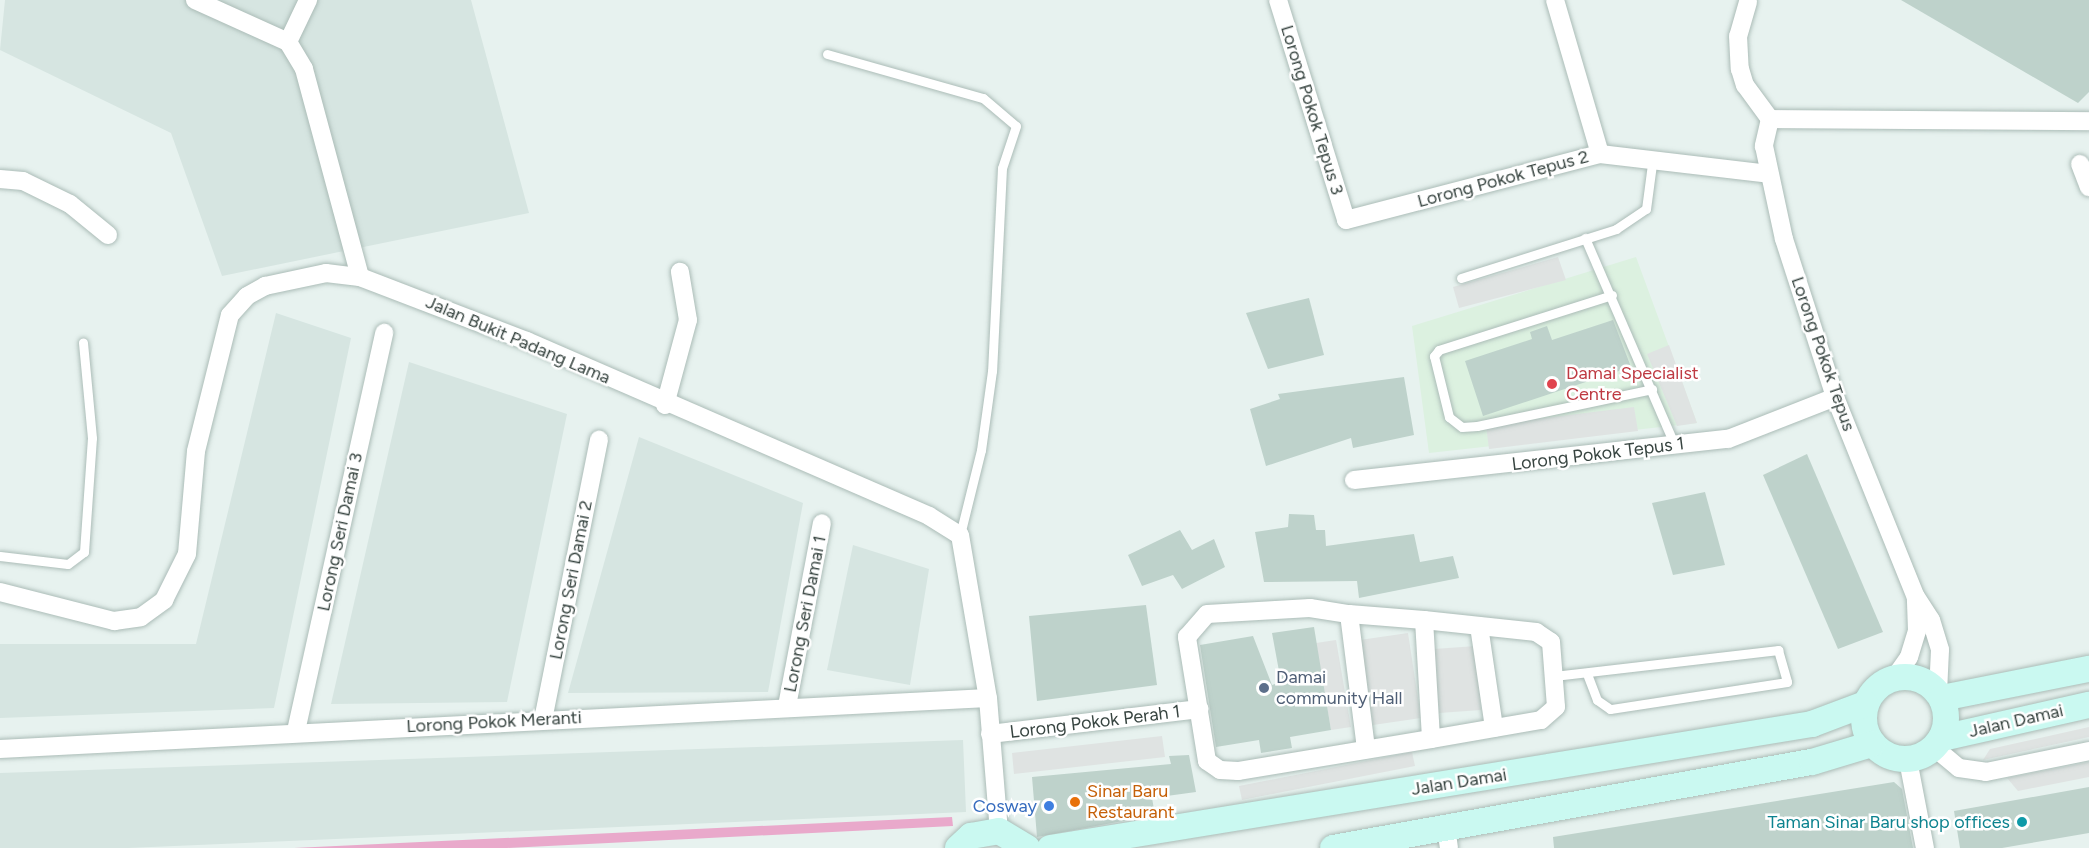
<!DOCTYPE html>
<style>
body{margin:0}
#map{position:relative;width:2089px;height:848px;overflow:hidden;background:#e7f2ef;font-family:Figtree,sans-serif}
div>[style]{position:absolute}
.residential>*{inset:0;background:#d6e5e1}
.medical>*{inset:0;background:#dcf1e0}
.parking>*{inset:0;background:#dfe3e2}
.water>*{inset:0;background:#e9a9cb}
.building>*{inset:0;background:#bed2cb}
.roads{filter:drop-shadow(0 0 2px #abbcb7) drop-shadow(0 0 2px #abbcb7)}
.service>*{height:9px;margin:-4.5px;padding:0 4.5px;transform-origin:4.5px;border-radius:4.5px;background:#fff}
.minor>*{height:18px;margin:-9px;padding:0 9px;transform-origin:9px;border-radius:9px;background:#fff}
.secondary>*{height:26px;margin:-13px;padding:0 13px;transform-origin:13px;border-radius:13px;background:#caf9f1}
.secondary>.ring{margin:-13px;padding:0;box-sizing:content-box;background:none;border:26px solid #caf9f1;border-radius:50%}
.dots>*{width:16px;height:16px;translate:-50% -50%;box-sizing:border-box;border:3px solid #fff;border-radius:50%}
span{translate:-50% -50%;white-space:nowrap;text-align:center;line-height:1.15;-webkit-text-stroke:5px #fff;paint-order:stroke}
.street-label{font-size:18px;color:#374440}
.health-label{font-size:18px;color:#be3a42}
.left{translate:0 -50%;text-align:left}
.service-label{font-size:18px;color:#4e5e75}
.food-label{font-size:18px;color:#c56008}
.shop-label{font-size:18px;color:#366cbe}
.right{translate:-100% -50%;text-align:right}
.culture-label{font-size:18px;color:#0d838f}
</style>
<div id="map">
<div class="residential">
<div style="clip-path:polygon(5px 0,471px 0,529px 213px,222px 276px,171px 133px,0 50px)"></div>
<div style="clip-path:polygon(276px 313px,351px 338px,274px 708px,0 718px,0 644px,196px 644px)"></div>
<div style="clip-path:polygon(409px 362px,567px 414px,507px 702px,331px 704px)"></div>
<div style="clip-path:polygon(639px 437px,803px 503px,768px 692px,568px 693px)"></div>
<div style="clip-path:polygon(853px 545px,929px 569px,910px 685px,827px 670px)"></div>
<div style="clip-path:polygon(963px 740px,966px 812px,128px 848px,0 848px,0 773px)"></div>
</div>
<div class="medical">
<div style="clip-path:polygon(1636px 257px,1697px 423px,1429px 453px,1412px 326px)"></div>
</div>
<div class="parking">
<div style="clip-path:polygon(1558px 257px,1566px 280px,1459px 308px,1453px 287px)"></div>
<div style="clip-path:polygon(1669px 345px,1697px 423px,1677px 426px,1647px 354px)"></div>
<div style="clip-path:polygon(1634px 407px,1638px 431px,1489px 449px,1486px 425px)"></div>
<div style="clip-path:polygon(1408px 633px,1421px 718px,1373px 725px,1360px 640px)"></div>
<div style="clip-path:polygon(1336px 640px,1351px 727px,1331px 730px,1316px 643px)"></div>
<div style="clip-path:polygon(1476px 646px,1481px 710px,1439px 713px,1434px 649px)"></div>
<div style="clip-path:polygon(2089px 727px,2089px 737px,1983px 760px,1990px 749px)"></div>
<div style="clip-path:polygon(1162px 736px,1165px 757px,1014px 774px,1012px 753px)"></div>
<div style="clip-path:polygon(1412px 752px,1415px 766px,1242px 800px,1239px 786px)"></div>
<div style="clip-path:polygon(2089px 762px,2089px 777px,2018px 791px,2007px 778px)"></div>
</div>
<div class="water">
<div style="clip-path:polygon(952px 817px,953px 826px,507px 848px,294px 848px)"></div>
</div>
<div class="building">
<div style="clip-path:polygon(1901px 0,2089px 0,2089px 92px,2078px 103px)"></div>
<div style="clip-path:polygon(1309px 298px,1324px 355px,1268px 369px,1246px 313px)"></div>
<div style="clip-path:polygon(1613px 320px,1631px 367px,1483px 416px,1465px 361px,1532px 339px,1530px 332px,1547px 326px,1552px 340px)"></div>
<div style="clip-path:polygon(1404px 377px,1414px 435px,1353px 448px,1351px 438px,1266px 466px,1250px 409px,1280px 399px,1278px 394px)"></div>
<div style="clip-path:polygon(1807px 454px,1883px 632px,1838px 649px,1763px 475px)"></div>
<div style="clip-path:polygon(1705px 492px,1725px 565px,1673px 575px,1652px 503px)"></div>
<div style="clip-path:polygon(1289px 514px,1314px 515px,1316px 530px,1325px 530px,1326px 546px,1414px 534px,1420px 562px,1453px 556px,1459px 578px,1359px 598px,1357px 581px,1264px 582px,1255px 532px,1288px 527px)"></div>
<div style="clip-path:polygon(1180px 530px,1192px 550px,1214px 539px,1225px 567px,1182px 589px,1173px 575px,1142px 586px,1128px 555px)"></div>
<div style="clip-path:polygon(1146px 605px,1157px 685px,1037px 701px,1029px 616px)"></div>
<div style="clip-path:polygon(1314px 627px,1331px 730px,1290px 737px,1292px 748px,1261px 753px,1259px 740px,1216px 747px,1200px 645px,1253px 636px,1272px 685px,1281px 682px,1272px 633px)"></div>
<div style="clip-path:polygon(1189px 755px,1196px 792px,1152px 798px,1155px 815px,1037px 837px,1032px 777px,1171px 764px,1169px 756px)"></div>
<div style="clip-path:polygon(1894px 782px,1902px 789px,1913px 848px,1554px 848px,1553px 837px)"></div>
<div style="clip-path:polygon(2089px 787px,2089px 833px,2002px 848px,1960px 848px,1954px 811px)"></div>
</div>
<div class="roads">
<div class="service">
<div style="left:827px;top:54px;width:162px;rotate:15.8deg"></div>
<div style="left:983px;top:98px;width:43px;rotate:40.3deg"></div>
<div style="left:1016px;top:126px;width:44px;rotate:108.4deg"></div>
<div style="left:1002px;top:168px;width:203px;rotate:92.8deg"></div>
<div style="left:992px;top:371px;width:80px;rotate:97.9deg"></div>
<div style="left:981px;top:450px;width:88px;rotate:103.9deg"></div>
<div style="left:1585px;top:238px;width:224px;rotate:66.6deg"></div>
<div style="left:1461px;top:278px;width:163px;rotate:-17.5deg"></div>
<div style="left:1616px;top:229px;width:36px;rotate:-34deg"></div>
<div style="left:1646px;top:209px;width:45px;rotate:-82.4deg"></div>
<div style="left:1612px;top:295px;width:182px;rotate:162.4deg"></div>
<div style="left:1439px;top:350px;width:8px;rotate:130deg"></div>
<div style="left:1434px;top:356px;width:63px;rotate:76.2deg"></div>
<div style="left:1449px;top:417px;width:16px;rotate:38deg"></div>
<div style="left:1462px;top:427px;width:15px;rotate:-4deg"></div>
<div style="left:1477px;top:426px;width:179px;rotate:-11.9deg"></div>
<div style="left:0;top:556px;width:68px;rotate:6.7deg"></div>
<div style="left:68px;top:564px;width:20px;rotate:-37deg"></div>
<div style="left:84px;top:552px;width:114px;rotate:-86deg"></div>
<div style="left:92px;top:438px;width:96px;rotate:-95.4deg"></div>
<div style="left:1554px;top:676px;width:226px;rotate:-6.6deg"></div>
<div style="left:1778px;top:650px;width:33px;rotate:74deg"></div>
<div style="left:1787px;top:682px;width:179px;rotate:171.3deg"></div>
<div style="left:1610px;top:709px;width:16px;rotate:-145deg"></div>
<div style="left:1597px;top:700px;width:26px;rotate:-111deg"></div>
</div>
<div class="minor">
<div style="left:195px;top:0;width:102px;rotate:24.3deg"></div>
<div style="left:288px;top:42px;width:31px;rotate:59deg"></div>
<div style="left:304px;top:69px;width:215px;rotate:74.9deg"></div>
<div style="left:1278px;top:0;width:230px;rotate:72.8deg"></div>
<div style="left:1346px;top:220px;width:262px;rotate:-14.6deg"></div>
<div style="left:1600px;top:154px;width:170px;rotate:6.7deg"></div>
<div style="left:1555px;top:0;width:160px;rotate:73.7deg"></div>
<div style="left:1748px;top:2px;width:35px;rotate:106deg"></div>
<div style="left:1738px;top:36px;width:33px;rotate:87deg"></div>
<div style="left:1740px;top:69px;width:17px;rotate:73deg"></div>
<div style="left:1745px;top:85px;width:42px;rotate:53.7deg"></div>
<div style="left:1770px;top:119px;width:28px;rotate:103deg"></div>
<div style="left:1764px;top:146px;width:95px;rotate:77.9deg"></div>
<div style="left:1784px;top:239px;width:166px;rotate:72.1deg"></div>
<div style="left:1835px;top:397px;width:216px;rotate:68deg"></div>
<div style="left:1916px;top:597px;width:27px;rotate:57deg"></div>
<div style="left:1931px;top:620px;width:31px;rotate:73deg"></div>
<div style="left:1940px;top:650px;width:42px;rotate:92.7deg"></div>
<div style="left:288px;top:42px;width:47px;rotate:-64.5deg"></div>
<div style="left:1770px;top:119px;width:319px;rotate:0.4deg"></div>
<div style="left:2080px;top:164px;width:25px;rotate:69deg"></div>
<div style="left:0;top:179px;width:23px;rotate:5deg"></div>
<div style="left:23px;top:181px;width:52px;rotate:26.1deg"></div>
<div style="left:70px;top:204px;width:49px;rotate:39.2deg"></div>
<div style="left:665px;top:405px;width:88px;rotate:-74.9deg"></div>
<div style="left:688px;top:320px;width:49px;rotate:-99.5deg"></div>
<div style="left:1354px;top:480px;width:376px;rotate:-6.3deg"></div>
<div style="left:1728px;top:439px;width:115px;rotate:-21.4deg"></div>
<div style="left:0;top:592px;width:118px;rotate:14.3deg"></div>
<div style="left:114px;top:621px;width:27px;rotate:-8deg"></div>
<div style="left:141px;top:617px;width:29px;rotate:-36deg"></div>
<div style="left:164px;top:600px;width:51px;rotate:-63.4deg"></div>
<div style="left:187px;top:554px;width:103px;rotate:-85deg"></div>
<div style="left:196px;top:451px;width:140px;rotate:-76deg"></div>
<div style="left:230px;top:315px;width:25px;rotate:-48deg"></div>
<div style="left:247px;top:296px;width:21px;rotate:-29deg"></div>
<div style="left:265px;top:286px;width:62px;rotate:-12deg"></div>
<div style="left:326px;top:273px;width:34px;rotate:7deg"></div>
<div style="left:360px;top:277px;width:179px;rotate:21deg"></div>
<div style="left:527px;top:341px;width:438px;rotate:23.5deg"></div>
<div style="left:929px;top:516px;width:36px;rotate:32deg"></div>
<div style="left:960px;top:535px;width:165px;rotate:80.3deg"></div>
<div style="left:988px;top:698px;width:133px;rotate:85.3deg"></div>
<div style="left:1349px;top:614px;width:135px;rotate:82.8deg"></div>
<div style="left:1424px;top:620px;width:119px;rotate:86.6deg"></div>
<div style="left:1431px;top:739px;width:196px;rotate:170.6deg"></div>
<div style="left:1238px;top:771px;width:18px;rotate:-177deg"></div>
<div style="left:1220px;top:770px;width:16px;rotate:-145deg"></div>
<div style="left:1207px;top:761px;width:126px;rotate:-99.2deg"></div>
<div style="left:1187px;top:637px;width:30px;rotate:-49deg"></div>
<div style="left:1207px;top:614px;width:103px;rotate:-3.3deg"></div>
<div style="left:1310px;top:608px;width:39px;rotate:9deg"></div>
<div style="left:1349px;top:614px;width:75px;rotate:4.6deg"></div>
<div style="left:1424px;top:620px;width:113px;rotate:6.1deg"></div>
<div style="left:1536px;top:632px;width:18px;rotate:34deg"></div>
<div style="left:1551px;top:642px;width:65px;rotate:85.6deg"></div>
<div style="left:1556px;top:707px;width:20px;rotate:139deg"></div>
<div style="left:1541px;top:720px;width:112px;rotate:170.2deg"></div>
<div style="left:1479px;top:626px;width:103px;rotate:81.6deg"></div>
<div style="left:1895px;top:677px;width:24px;rotate:-55deg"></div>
<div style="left:1909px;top:657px;width:27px;rotate:-73deg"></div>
<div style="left:1917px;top:631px;width:34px;rotate:-92deg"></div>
<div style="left:787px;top:706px;width:186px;rotate:-79.2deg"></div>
<div style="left:543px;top:720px;width:286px;rotate:-78.7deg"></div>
<div style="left:296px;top:731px;width:408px;rotate:-77.5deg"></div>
<div style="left:990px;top:734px;width:211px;rotate:-6.8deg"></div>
<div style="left:1935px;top:748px;width:31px;rotate:40deg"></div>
<div style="left:1959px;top:768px;width:27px;rotate:8deg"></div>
<div style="left:1986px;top:772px;width:105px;rotate:-11.5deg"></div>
<div style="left:0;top:749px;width:989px;rotate:-2.95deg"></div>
<div style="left:1908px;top:760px;width:90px;rotate:79.1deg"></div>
<div style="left:1446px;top:827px;width:21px;rotate:82deg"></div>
</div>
<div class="secondary">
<div class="ring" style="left:1864px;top:677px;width:56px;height:56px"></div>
<div style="left:1942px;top:698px;width:150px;rotate:-11.2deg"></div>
<div style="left:1942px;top:738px;width:151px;rotate:-12.7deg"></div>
<div style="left:958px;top:848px;width:18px;rotate:-43deg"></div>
<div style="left:971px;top:836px;width:28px;rotate:-10deg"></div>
<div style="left:999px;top:831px;width:33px;rotate:31deg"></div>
<div style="left:1050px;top:848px;width:772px;rotate:-9.24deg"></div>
<div style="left:1812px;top:724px;width:57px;rotate:-20.7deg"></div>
<div style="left:1333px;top:848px;width:487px;rotate:-10.2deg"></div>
<div style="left:1812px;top:762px;width:63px;rotate:-16.7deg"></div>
</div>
</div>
<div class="dots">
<div style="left:1552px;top:384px;background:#e0444e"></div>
<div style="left:1264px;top:688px;background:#5c6f8a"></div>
<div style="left:1075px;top:802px;background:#e8710a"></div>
<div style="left:1049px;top:806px;background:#3f7fe0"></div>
<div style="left:2022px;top:822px;background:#0f9aa8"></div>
</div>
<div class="street-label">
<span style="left:1312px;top:110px;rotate:73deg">Lorong Pokok Tepus 3</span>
<span style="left:1503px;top:179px;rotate:-15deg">Lorong Pokok Tepus 2</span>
<span style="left:518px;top:340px;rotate:23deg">Jalan Bukit Padang Lama</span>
<span style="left:1823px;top:354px;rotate:71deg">Lorong Pokok Tepus</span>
<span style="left:1598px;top:454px;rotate:-7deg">Lorong Pokok Tepus 1</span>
<span style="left:340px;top:532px;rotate:-78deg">Lorong Seri Damai 3</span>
<span style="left:571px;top:580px;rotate:-79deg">Lorong Seri Damai 2</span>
<span style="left:805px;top:614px;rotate:-79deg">Lorong Seri Damai 1</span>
<span style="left:2016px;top:721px;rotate:-13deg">Jalan Damai</span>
<span style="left:494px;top:722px;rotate:-3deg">Lorong Pokok Meranti</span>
<span style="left:1095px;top:722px;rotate:-7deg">Lorong Pokok Perah 1</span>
<span style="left:1459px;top:782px;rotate:-9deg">Jalan Damai</span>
</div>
<div class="health-label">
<span class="left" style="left:1566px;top:384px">Damai Specialist<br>Centre</span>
</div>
<div class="service-label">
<span class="left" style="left:1276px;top:688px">Damai<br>community Hall</span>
</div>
<div class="food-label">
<span class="left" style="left:1087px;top:802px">Sinar Baru<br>Restaurant</span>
</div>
<div class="shop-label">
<span class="right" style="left:1037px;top:806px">Cosway</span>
</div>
<div class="culture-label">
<span class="right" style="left:2010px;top:822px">Taman Sinar Baru shop offices</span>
</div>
</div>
